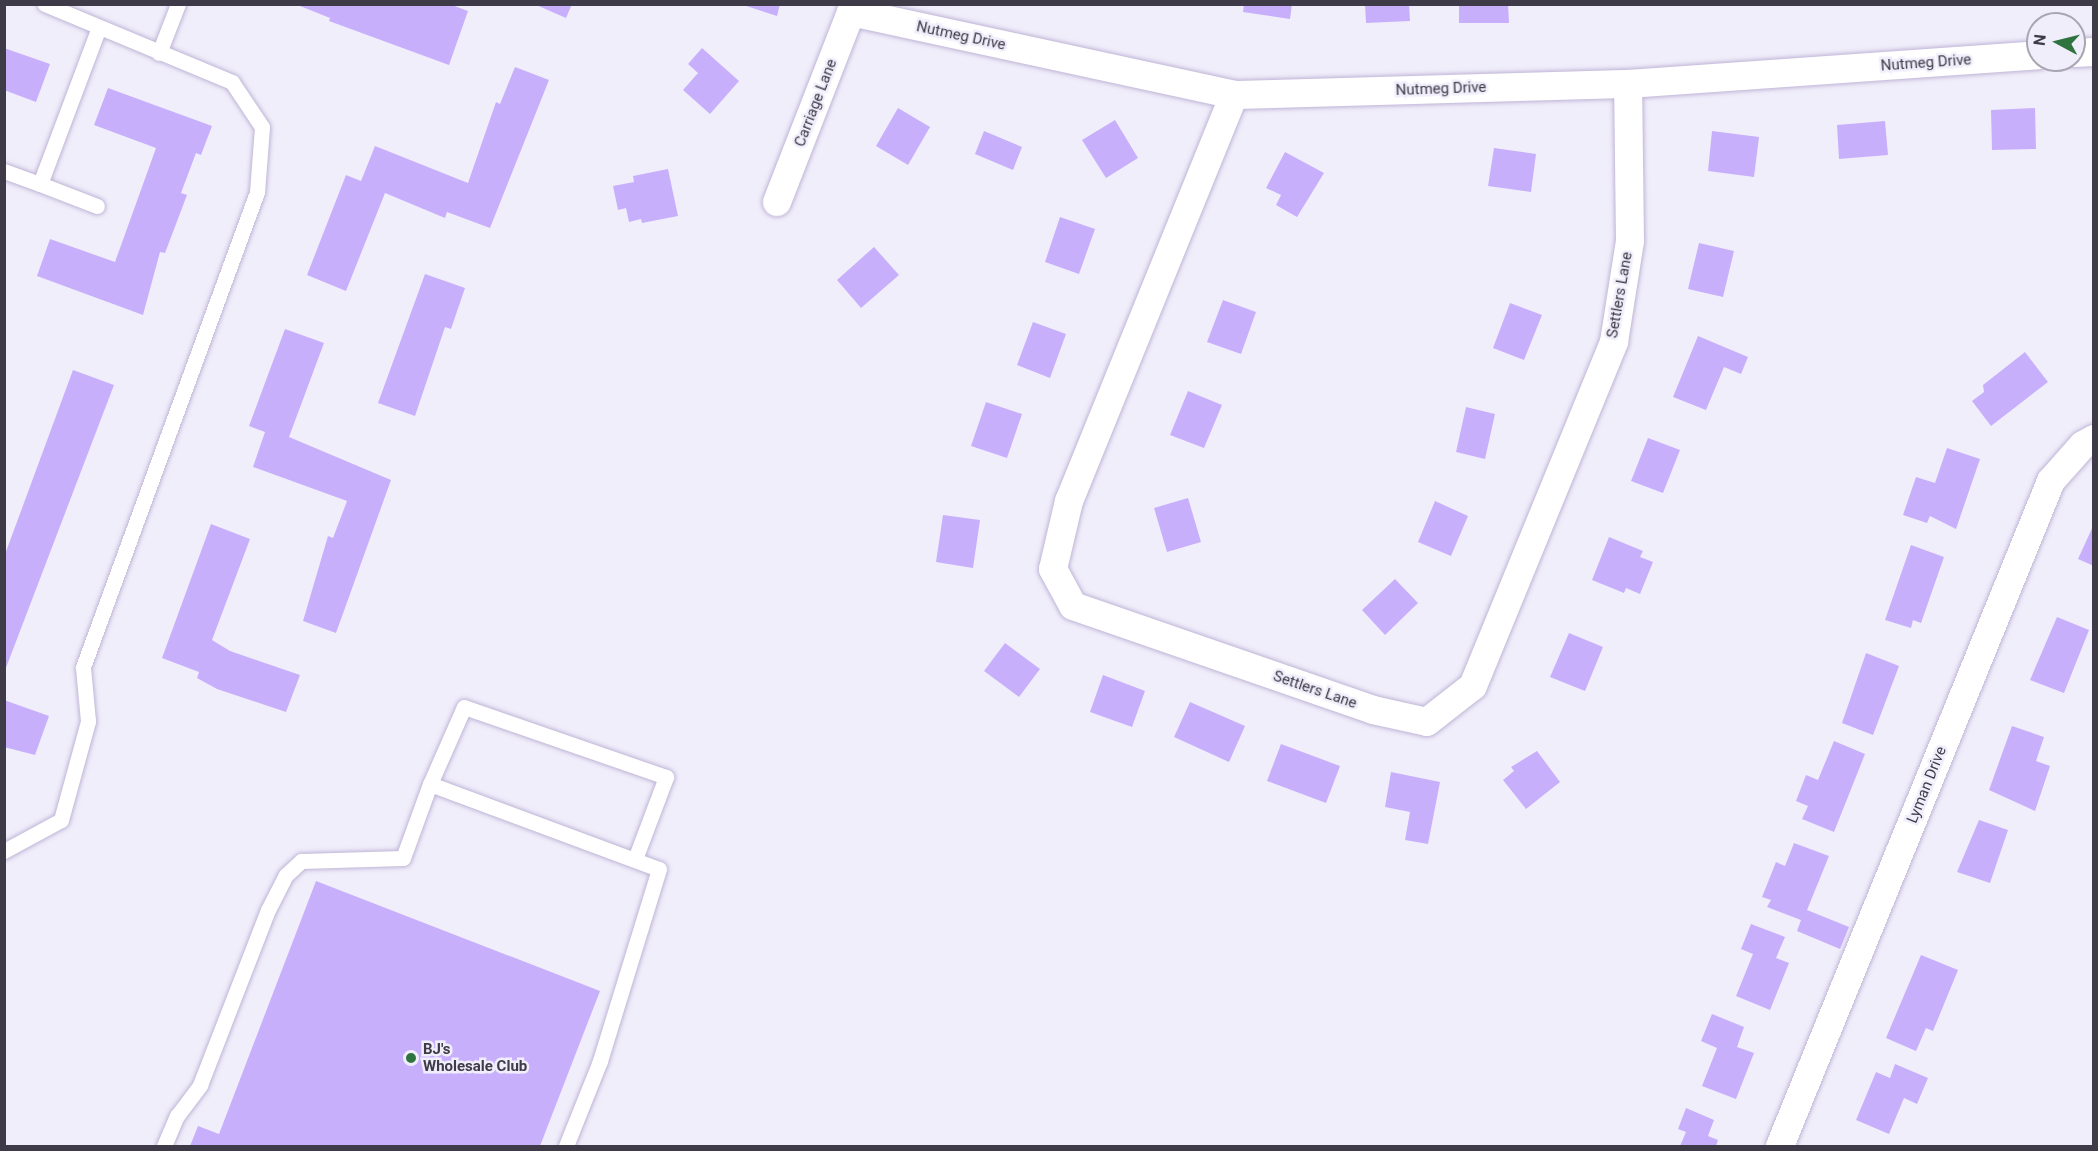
<!DOCTYPE html>
<style>
body{margin:0}
#map{position:relative;width:2098px;height:1151px;overflow:hidden;background:#f1eefb;font-family:Roboto,sans-serif}
div>[style]{position:absolute}
.building>*{inset:0;background:#c8affc}
.roads{filter:drop-shadow(0 0 2px #bfb5d6) drop-shadow(0 0 2px #bfb5d6)}
.lane>*{height:15px;margin:-7.5px;padding:0 7.5px;transform-origin:7.5px;border-radius:7.5px;background:#fff}
.street>*{height:28px;margin:-14px;padding:0 14px;transform-origin:14px;border-radius:14px;background:#fff}
.dots>*{width:16px;height:16px;translate:-50% -50%;box-sizing:border-box;border:3px solid #f1eefb;border-radius:50%}
span{translate:-50% -50%;white-space:nowrap;text-align:center;line-height:1.15;-webkit-text-stroke:5px #f1eefb;paint-order:stroke}
.street-label{font-size:15px;color:#3e3a47}
.poi-label{font-size:15px;color:#3e3a47;font-weight:700}
.left{translate:0 -50%;text-align:left}
.frame{position:absolute;inset:0;border:6px solid #3e3a47;pointer-events:none}
.north{position:absolute;left:2026px;top:12px;width:60px;height:60px;box-sizing:border-box;background:#f1eefb;border:2px solid #a9a6b3;border-radius:50%;rotate:277deg;font-size:16px;font-weight:700;line-height:24px;text-align:center;color:#3e3a47}
.north::after{content:'';display:block;margin:auto;width:21px;height:27px;background:#2f743f;clip-path:polygon(50% 0,100% 100%,50% 72%,0 100%)}
</style>
<div id="map">
<div class="building">
<div style="clip-path:polygon(295px 4px,449px 4px,468px 11px,449px 65px,329px 21px,330px 18px)"></div>
<div style="clip-path:polygon(534px 4px,572px 4px,566px 18px)"></div>
<div style="clip-path:polygon(740px 4px,780px 4px,777px 16px)"></div>
<div style="clip-path:polygon(1244px 4px,1292px 4px,1290px 19px,1243px 12px)"></div>
<div style="clip-path:polygon(1365px 4px,1409px 4px,1410px 21px,1366px 23px)"></div>
<div style="clip-path:polygon(1459px 4px,1508px 4px,1509px 23px,1459px 23px)"></div>
<div style="clip-path:polygon(4px 48px,50px 64px,36px 102px,4px 90px)"></div>
<div style="clip-path:polygon(702px 48px,739px 81px,710px 114px,683px 90px,698px 73px,688px 64px)"></div>
<div style="clip-path:polygon(515px 67px,549px 80px,490px 228px,447px 212px,445px 218px,385px 193px,346px 291px,307px 275px,346px 175px,361px 181px,375px 146px,468px 183px,496px 102px,500px 104px)"></div>
<div style="clip-path:polygon(108px 88px,212px 126px,201px 155px,196px 153px,181px 193px,187px 195px,165px 253px,160px 252px,143px 315px,37px 276px,50px 239px,115px 262px,156px 148px,94px 125px)"></div>
<div style="clip-path:polygon(898px 108px,930px 127px,908px 165px,876px 146px)"></div>
<div style="clip-path:polygon(2035px 108px,2036px 149px,1992px 150px,1991px 110px)"></div>
<div style="clip-path:polygon(1115px 120px,1138px 158px,1106px 178px,1082px 140px)"></div>
<div style="clip-path:polygon(1885px 121px,1888px 155px,1839px 159px,1837px 125px)"></div>
<div style="clip-path:polygon(984px 131px,1022px 147px,1013px 170px,975px 154px)"></div>
<div style="clip-path:polygon(1712px 131px,1759px 137px,1754px 177px,1708px 171px)"></div>
<div style="clip-path:polygon(1494px 148px,1536px 154px,1531px 192px,1488px 186px)"></div>
<div style="clip-path:polygon(1285px 152px,1324px 173px,1297px 217px,1276px 205px,1281px 195px,1266px 188px)"></div>
<div style="clip-path:polygon(668px 169px,678px 216px,642px 223px,641px 219px,629px 222px,626px 208px,618px 210px,613px 186px,634px 182px,633px 176px)"></div>
<div style="clip-path:polygon(1060px 217px,1095px 229px,1079px 274px,1045px 262px)"></div>
<div style="clip-path:polygon(1699px 243px,1734px 251px,1723px 297px,1688px 289px)"></div>
<div style="clip-path:polygon(874px 247px,899px 275px,861px 308px,837px 280px)"></div>
<div style="clip-path:polygon(425px 274px,465px 288px,451px 329px,445px 327px,415px 416px,378px 403px)"></div>
<div style="clip-path:polygon(1223px 300px,1256px 312px,1241px 354px,1207px 342px)"></div>
<div style="clip-path:polygon(1510px 303px,1542px 315px,1524px 360px,1493px 348px)"></div>
<div style="clip-path:polygon(1033px 322px,1066px 334px,1050px 378px,1017px 365px)"></div>
<div style="clip-path:polygon(285px 329px,324px 343px,289px 437px,391px 480px,336px 633px,303px 621px,328px 536px,333px 538px,347px 501px,253px 467px,265px 432px,249px 426px)"></div>
<div style="clip-path:polygon(1698px 336px,1748px 357px,1741px 374px,1724px 367px,1706px 410px,1673px 397px)"></div>
<div style="clip-path:polygon(2025px 352px,2048px 382px,1991px 426px,1972px 401px,1984px 392px,1983px 385px)"></div>
<div style="clip-path:polygon(73px 370px,114px 385px,4px 673px,4px 557px)"></div>
<div style="clip-path:polygon(1188px 391px,1222px 405px,1204px 448px,1170px 435px)"></div>
<div style="clip-path:polygon(986px 402px,1022px 414px,1007px 458px,971px 446px)"></div>
<div style="clip-path:polygon(1466px 407px,1495px 414px,1485px 459px,1456px 452px)"></div>
<div style="clip-path:polygon(1648px 438px,1680px 450px,1663px 493px,1631px 481px)"></div>
<div style="clip-path:polygon(1947px 448px,1980px 459px,1956px 529px,1930px 516px,1927px 523px,1903px 515px,1916px 477px,1935px 483px)"></div>
<div style="clip-path:polygon(1188px 498px,1201px 542px,1167px 552px,1154px 508px)"></div>
<div style="clip-path:polygon(1435px 501px,1468px 516px,1451px 556px,1418px 542px)"></div>
<div style="clip-path:polygon(943px 515px,980px 520px,973px 568px,936px 562px)"></div>
<div style="clip-path:polygon(211px 524px,250px 539px,212px 640px,230px 651px,300px 675px,286px 712px,217px 689px,197px 678px,199px 672px,162px 658px)"></div>
<div style="clip-path:polygon(2094px 524px,2094px 566px,2078px 559px)"></div>
<div style="clip-path:polygon(1609px 537px,1643px 551px,1640px 557px,1653px 562px,1640px 594px,1626px 588px,1624px 593px,1592px 580px)"></div>
<div style="clip-path:polygon(1911px 545px,1944px 557px,1921px 623px,1913px 620px,1911px 628px,1885px 620px)"></div>
<div style="clip-path:polygon(1395px 579px,1418px 603px,1385px 635px,1362px 610px)"></div>
<div style="clip-path:polygon(2057px 617px,2089px 630px,2064px 693px,2030px 680px)"></div>
<div style="clip-path:polygon(1569px 633px,1603px 647px,1585px 691px,1550px 677px)"></div>
<div style="clip-path:polygon(1005px 643px,1040px 669px,1019px 697px,984px 671px)"></div>
<div style="clip-path:polygon(1866px 653px,1899px 666px,1873px 735px,1842px 723px)"></div>
<div style="clip-path:polygon(1103px 675px,1145px 691px,1132px 727px,1090px 712px)"></div>
<div style="clip-path:polygon(4px 700px,49px 716px,35px 755px,4px 747px)"></div>
<div style="clip-path:polygon(1190px 702px,1245px 726px,1229px 762px,1174px 737px)"></div>
<div style="clip-path:polygon(2012px 726px,2044px 737px,2036px 761px,2050px 766px,2035px 811px,1989px 790px)"></div>
<div style="clip-path:polygon(1834px 741px,1865px 754px,1834px 832px,1802px 819px,1808px 806px,1796px 801px,1806px 775px,1818px 780px)"></div>
<div style="clip-path:polygon(1281px 744px,1340px 766px,1326px 803px,1267px 781px)"></div>
<div style="clip-path:polygon(1537px 751px,1560px 782px,1526px 809px,1503px 780px,1514px 771px,1511px 767px)"></div>
<div style="clip-path:polygon(1391px 772px,1440px 782px,1428px 844px,1405px 840px,1410px 812px,1385px 807px)"></div>
<div style="clip-path:polygon(1979px 820px,2008px 830px,1990px 883px,1957px 872px)"></div>
<div style="clip-path:polygon(1794px 843px,1829px 856px,1807px 910px,1849px 927px,1840px 949px,1797px 931px,1801px 920px,1767px 907px,1771px 900px,1762px 897px,1776px 862px,1785px 866px)"></div>
<div style="clip-path:polygon(316px 881px,600px 991px,540px 1146px,190px 1146px,198px 1126px,219px 1134px)"></div>
<div style="clip-path:polygon(1751px 924px,1785px 937px,1776px 958px,1789px 963px,1770px 1010px,1736px 996px,1753px 954px,1741px 949px)"></div>
<div style="clip-path:polygon(1921px 955px,1958px 970px,1933px 1031px,1926px 1028px,1916px 1051px,1886px 1038px)"></div>
<div style="clip-path:polygon(1712px 1014px,1744px 1027px,1737px 1047px,1754px 1053px,1736px 1099px,1702px 1086px,1717px 1048px,1701px 1041px)"></div>
<div style="clip-path:polygon(1895px 1064px,1928px 1078px,1917px 1104px,1904px 1098px,1889px 1134px,1856px 1120px,1876px 1072px,1890px 1078px)"></div>
<div style="clip-path:polygon(1686px 1108px,1714px 1120px,1708px 1136px,1718px 1140px,1716px 1146px,1680px 1146px,1686px 1132px,1678px 1129px)"></div>
</div>
<div class="roads">
<div class="lane">
<div style="left:159px;top:53px;width:53px;rotate:-68.8deg"></div>
<div style="left:4px;top:171px;width:38px;rotate:20deg"></div>
<div style="left:40px;top:184px;width:165px;rotate:-69.4deg"></div>
<div style="left:40px;top:184px;width:61px;rotate:21.1deg"></div>
<div style="left:430px;top:784px;width:84px;rotate:-66.2deg"></div>
<div style="left:464px;top:707px;width:214px;rotate:19.1deg"></div>
<div style="left:666px;top:777px;width:88px;rotate:110.7deg"></div>
<div style="left:4px;top:851px;width:65px;rotate:-28.5deg"></div>
<div style="left:61px;top:820px;width:103px;rotate:-74.7deg"></div>
<div style="left:88px;top:721px;width:54px;rotate:-95.3deg"></div>
<div style="left:83px;top:667px;width:506px;rotate:-69.88deg"></div>
<div style="left:257px;top:192px;width:65px;rotate:-85.6deg"></div>
<div style="left:262px;top:127px;width:54px;rotate:-123.7deg"></div>
<div style="left:232px;top:82px;width:203px;rotate:-157.4deg"></div>
<div style="left:164px;top:1146px;width:33px;rotate:-67deg"></div>
<div style="left:177px;top:1116px;width:39px;rotate:-53deg"></div>
<div style="left:200px;top:1085px;width:188px;rotate:-68.8deg"></div>
<div style="left:268px;top:910px;width:39px;rotate:-63deg"></div>
<div style="left:286px;top:875px;width:21px;rotate:-43deg"></div>
<div style="left:301px;top:861px;width:102px;rotate:-1.7deg"></div>
<div style="left:403px;top:858px;width:79px;rotate:-70deg"></div>
<div style="left:430px;top:784px;width:244px;rotate:20.4deg"></div>
<div style="left:659px;top:869px;width:201px;rotate:107.1deg"></div>
<div style="left:600px;top:1061px;width:92px;rotate:111.8deg"></div>
</div>
<div class="street">
<div style="left:851px;top:12px;width:392px;rotate:12.2deg"></div>
<div style="left:1234px;top:95px;width:394px;rotate:-1.6deg"></div>
<div style="left:1628px;top:84px;width:411px;rotate:-4deg"></div>
<div style="left:2074px;top:53px;width:20px;rotate:-3deg"></div>
<div style="left:1234px;top:95px;width:438px;rotate:112.1deg"></div>
<div style="left:1069px;top:501px;width:70px;rotate:103.2deg"></div>
<div style="left:1053px;top:569px;width:42px;rotate:61.6deg"></div>
<div style="left:1073px;top:606px;width:318px;rotate:19.1deg"></div>
<div style="left:1373px;top:710px;width:55px;rotate:12.5deg"></div>
<div style="left:1427px;top:722px;width:58px;rotate:-38deg"></div>
<div style="left:1473px;top:686px;width:372px;rotate:-67.7deg"></div>
<div style="left:1614px;top:342px;width:102px;rotate:-81deg"></div>
<div style="left:1630px;top:241px;width:157px;rotate:-90.7deg"></div>
<div style="left:777px;top:202px;width:212px;rotate:-68.7deg"></div>
<div style="left:1780px;top:1146px;width:718px;rotate:-67.83deg"></div>
<div style="left:2051px;top:481px;width:48px;rotate:-48.4deg"></div>
<div style="left:2083px;top:445px;width:13px;rotate:-29deg"></div>
</div>
</div>
<div class="dots">
<div style="left:411px;top:1058px;background:#2f743f"></div>
</div>
<div class="street-label">
<span style="left:961px;top:36px;rotate:12deg">Nutmeg Drive</span>
<span style="left:1926px;top:63px;rotate:-4deg">Nutmeg Drive</span>
<span style="left:1441px;top:89px;rotate:-2deg">Nutmeg Drive</span>
<span style="left:816px;top:103px;rotate:-69deg">Carriage Lane</span>
<span style="left:1620px;top:295px;rotate:-80deg">Settlers Lane</span>
<span style="left:1315px;top:690px;rotate:19deg">Settlers Lane</span>
<span style="left:1927px;top:785px;rotate:-68deg">Lyman Drive</span>
</div>
<div class="poi-label">
<span class="left" style="left:423px;top:1058px">BJ's<br>Wholesale Club</span>
</div>
<div class="frame"></div>
<div class="north">N</div>
</div>
